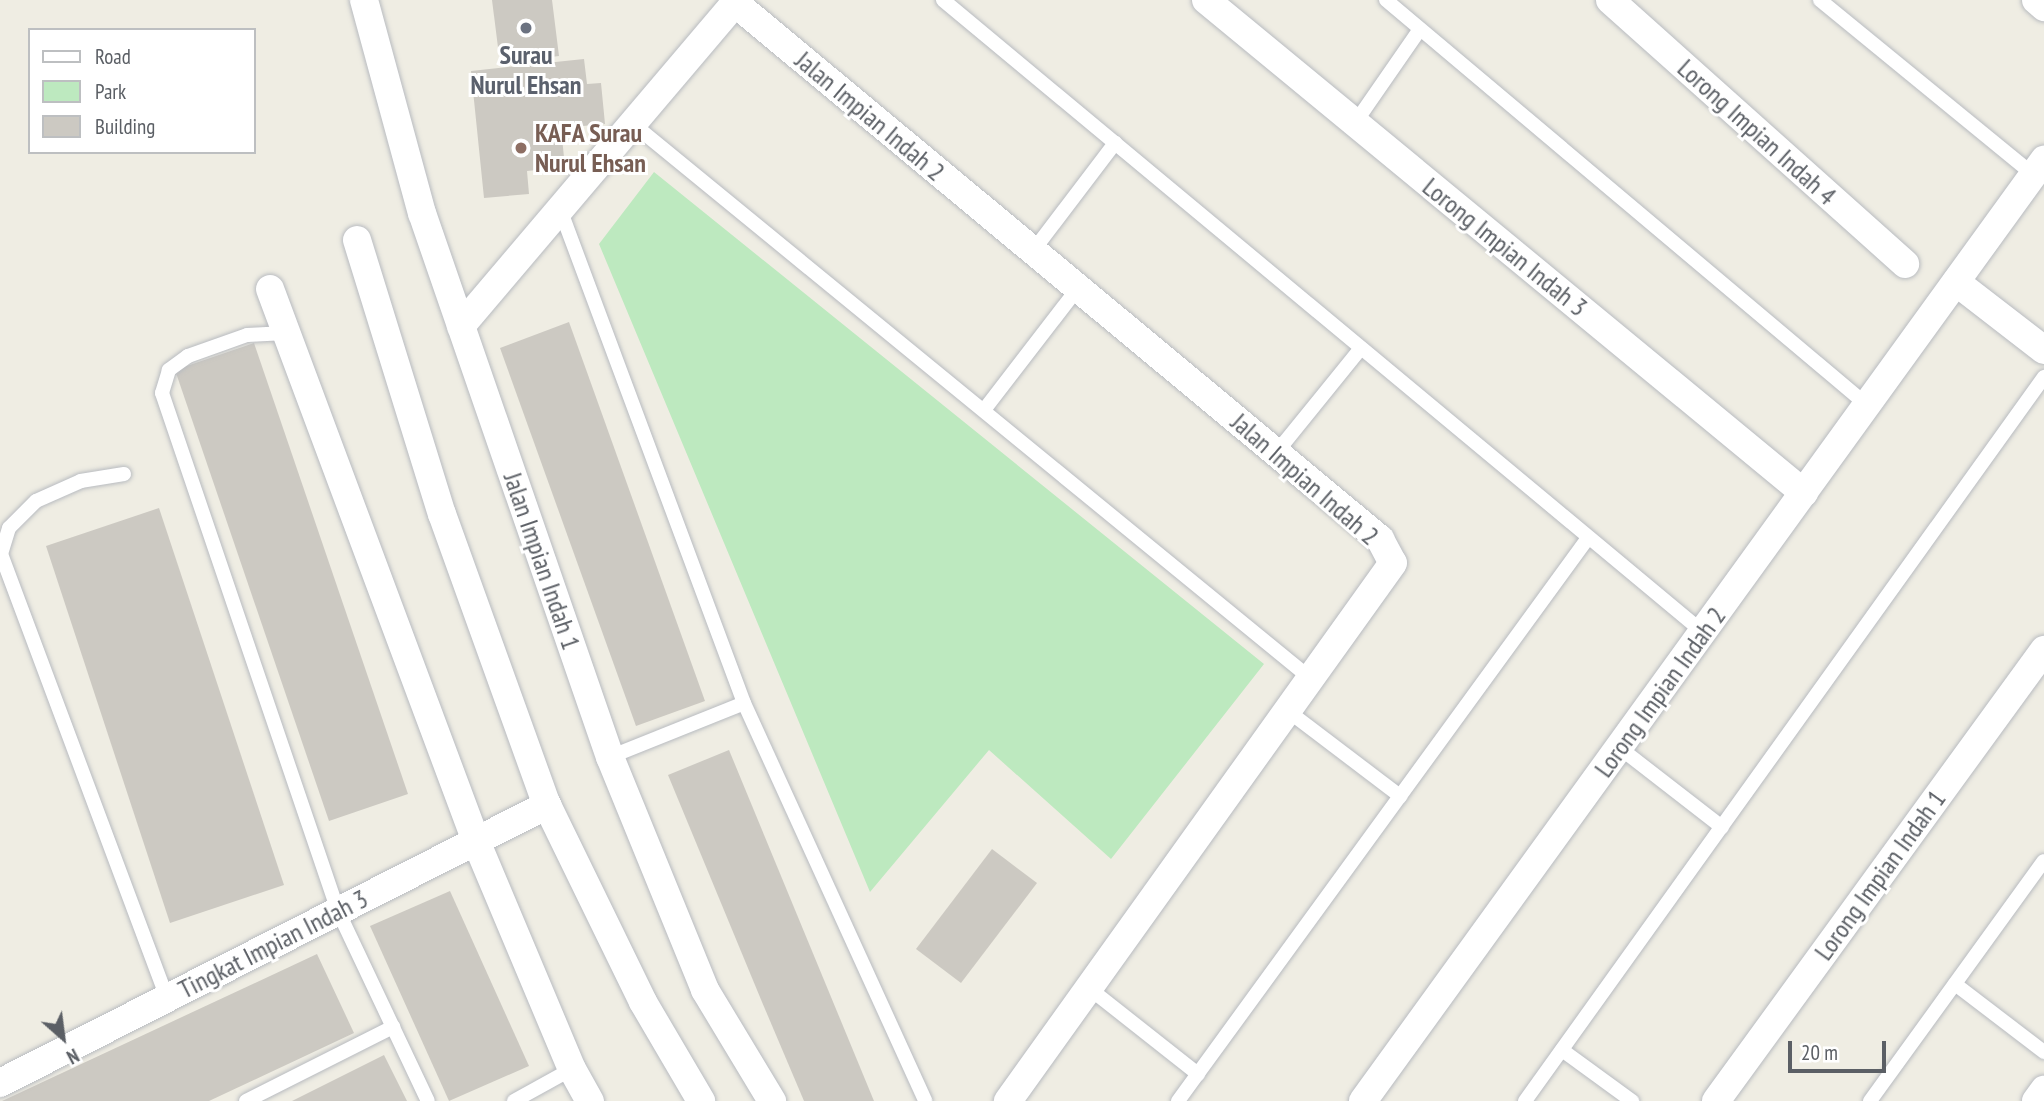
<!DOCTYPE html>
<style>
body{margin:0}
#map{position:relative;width:2044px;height:1101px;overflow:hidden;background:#efede3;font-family:"PT Sans Narrow",sans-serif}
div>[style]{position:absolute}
.green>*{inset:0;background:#bde9bf}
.building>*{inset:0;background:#ccc9c2}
.roads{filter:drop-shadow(0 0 2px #b8bbc0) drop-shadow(0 0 2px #b8bbc0)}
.service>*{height:14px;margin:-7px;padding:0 7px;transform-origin:7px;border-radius:7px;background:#fff}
.minor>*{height:28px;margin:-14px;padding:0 14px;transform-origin:14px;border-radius:14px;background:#fff}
.dots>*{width:19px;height:19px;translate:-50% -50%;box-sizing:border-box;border:4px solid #fff;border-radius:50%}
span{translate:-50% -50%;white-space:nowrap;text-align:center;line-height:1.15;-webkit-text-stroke:6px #fff;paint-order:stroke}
.worship-label{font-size:26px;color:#5b616d;font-weight:700}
.street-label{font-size:26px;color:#5b5f65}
.education-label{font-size:26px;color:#785e54;font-weight:700}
.left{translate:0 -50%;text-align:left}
.legend{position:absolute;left:28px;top:28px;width:228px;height:126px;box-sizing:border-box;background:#fff;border:2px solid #bdbfc1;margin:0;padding:9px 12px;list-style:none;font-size:21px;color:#5b5f65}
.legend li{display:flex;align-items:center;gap:14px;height:35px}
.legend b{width:35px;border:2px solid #bdbfc1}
.north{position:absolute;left:28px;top:1003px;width:70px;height:70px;-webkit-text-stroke:5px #fff;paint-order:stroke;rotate:152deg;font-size:19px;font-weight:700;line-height:28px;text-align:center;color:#5b5f65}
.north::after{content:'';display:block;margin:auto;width:24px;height:32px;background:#5b5f65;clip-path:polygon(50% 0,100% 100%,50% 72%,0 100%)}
.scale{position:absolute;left:1788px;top:1041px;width:98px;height:32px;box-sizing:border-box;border:4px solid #5b5f65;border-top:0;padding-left:9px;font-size:21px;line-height:24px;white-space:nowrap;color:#5b5f65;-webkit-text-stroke:5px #fff;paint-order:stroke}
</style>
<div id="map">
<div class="green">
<div style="clip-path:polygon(654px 172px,1264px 664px,1111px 859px,989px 750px,870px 892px,599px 244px)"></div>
</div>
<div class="building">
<div style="clip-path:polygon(492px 0,552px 0,559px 56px,500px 63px)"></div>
<div style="clip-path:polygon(584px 59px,587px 84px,601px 83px,605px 124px,561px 128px,565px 167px,527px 171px,529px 194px,484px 198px,471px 71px)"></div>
<div style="clip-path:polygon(569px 322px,705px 701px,636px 726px,500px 348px)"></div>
<div style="clip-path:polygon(254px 343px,408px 794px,329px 821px,175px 370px)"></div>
<div style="clip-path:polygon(159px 508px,284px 885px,170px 923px,46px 546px)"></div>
<div style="clip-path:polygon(729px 750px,874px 1101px,804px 1101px,762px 1002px,668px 775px)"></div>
<div style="clip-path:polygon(992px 849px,1037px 883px,961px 983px,916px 949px)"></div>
<div style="clip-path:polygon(450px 891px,529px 1066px,449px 1101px,370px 926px)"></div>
<div style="clip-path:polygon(317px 954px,354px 1033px,209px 1101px,2px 1101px)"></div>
<div style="clip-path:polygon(384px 1055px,407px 1101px,292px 1101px)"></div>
</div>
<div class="roads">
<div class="service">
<div style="left:943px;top:0;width:988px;rotate:39.75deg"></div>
<div style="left:1386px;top:0;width:629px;rotate:40.1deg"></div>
<div style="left:1820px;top:0;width:276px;rotate:39.3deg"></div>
<div style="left:1355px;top:123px;width:114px;rotate:-55.3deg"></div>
<div style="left:633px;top:124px;width:876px;rotate:39.3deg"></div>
<div style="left:560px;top:209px;width:527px;rotate:69.57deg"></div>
<div style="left:744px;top:703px;width:437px;rotate:65.5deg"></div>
<div style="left:1033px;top:251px;width:136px;rotate:-52.8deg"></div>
<div style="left:286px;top:333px;width:39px;rotate:177deg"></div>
<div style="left:247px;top:335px;width:63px;rotate:160.4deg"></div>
<div style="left:188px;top:356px;width:24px;rotate:144deg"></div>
<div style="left:169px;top:370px;width:24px;rotate:107deg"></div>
<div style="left:162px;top:393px;width:547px;rotate:71.23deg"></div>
<div style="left:338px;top:911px;width:210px;rotate:64.7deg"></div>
<div style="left:984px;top:410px;width:154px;rotate:-52.4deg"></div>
<div style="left:1276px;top:453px;width:135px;rotate:-51deg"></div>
<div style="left:124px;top:474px;width:44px;rotate:170.8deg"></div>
<div style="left:81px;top:481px;width:49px;rotate:156deg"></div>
<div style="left:36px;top:501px;width:38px;rotate:135deg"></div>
<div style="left:9px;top:528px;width:27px;rotate:107deg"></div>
<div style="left:1px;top:554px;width:475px;rotate:69.5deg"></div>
<div style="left:1288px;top:711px;width:141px;rotate:37.2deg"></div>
<div style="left:1620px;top:748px;width:129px;rotate:37.8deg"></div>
<div style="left:610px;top:757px;width:144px;rotate:-21.9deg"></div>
<div style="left:1955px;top:984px;width:112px;rotate:37.4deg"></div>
<div style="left:1089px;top:988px;width:139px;rotate:38.3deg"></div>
<div style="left:1562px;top:1050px;width:87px;rotate:36.1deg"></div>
<div style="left:246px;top:1101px;width:165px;rotate:-26.7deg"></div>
<div style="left:514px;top:1101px;width:66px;rotate:-28.9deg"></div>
<div style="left:1178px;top:1101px;width:696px;rotate:-53.94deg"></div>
<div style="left:1525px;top:1101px;width:891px;rotate:-54.37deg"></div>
<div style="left:1870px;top:1101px;width:296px;rotate:-54.1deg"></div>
</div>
<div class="minor">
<div style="left:364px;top:0;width:221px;rotate:74.8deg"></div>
<div style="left:422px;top:213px;width:576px;rotate:70.94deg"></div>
<div style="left:610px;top:757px;width:252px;rotate:67.8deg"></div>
<div style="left:705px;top:990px;width:130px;rotate:58.9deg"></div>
<div style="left:1206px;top:0;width:775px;rotate:39.5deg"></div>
<div style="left:1610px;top:0;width:396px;rotate:41.8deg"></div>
<div style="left:2036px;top:0;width:11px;rotate:41deg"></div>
<div style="left:735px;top:3px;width:839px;rotate:39.73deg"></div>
<div style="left:1380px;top:539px;width:27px;rotate:62deg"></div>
<div style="left:1393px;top:563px;width:662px;rotate:125.59deg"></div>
<div style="left:357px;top:240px;width:287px;rotate:72.8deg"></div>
<div style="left:442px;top:514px;width:309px;rotate:70.2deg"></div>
<div style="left:547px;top:805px;width:219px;rotate:64deg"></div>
<div style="left:643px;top:1002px;width:115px;rotate:59.6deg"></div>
<div style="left:1956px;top:282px;width:111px;rotate:37.7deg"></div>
<div style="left:270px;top:289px;width:589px;rotate:69.54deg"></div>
<div style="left:476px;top:841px;width:247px;rotate:67.2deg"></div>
<div style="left:572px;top:1069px;width:37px;rotate:61deg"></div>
<div style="left:461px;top:326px;width:427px;rotate:-49.7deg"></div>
<div style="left:0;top:1083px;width:614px;rotate:-26.94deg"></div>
<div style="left:1363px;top:1101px;width:1162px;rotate:-54.11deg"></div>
<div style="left:1716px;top:1101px;width:558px;rotate:-53.97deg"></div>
<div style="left:2036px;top:1101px;width:14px;rotate:-54deg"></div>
</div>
</div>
<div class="dots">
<div style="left:526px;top:28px;background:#6b7280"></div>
<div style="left:521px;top:148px;background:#8d6e63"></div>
</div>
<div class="worship-label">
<span style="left:526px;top:70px">Surau<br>Nurul Ehsan</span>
</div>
<div class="street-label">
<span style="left:870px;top:116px;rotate:40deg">Jalan Impian Indah 2</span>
<span style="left:1757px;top:132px;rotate:42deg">Lorong Impian Indah 4</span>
<span style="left:1505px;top:247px;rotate:39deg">Lorong Impian Indah 3</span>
<span style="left:1305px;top:479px;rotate:41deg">Jalan Impian Indah 2</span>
<span style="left:542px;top:561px;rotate:71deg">Jalan Impian Indah 1</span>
<span style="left:1660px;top:692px;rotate:-54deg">Lorong Impian Indah 2</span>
<span style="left:1880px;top:875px;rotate:-54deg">Lorong Impian Indah 1</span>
<span style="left:273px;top:944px;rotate:-27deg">Tingkat Impian Indah 3</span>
</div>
<div class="education-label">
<span class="left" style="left:535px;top:148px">KAFA Surau<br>Nurul Ehsan</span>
</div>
<ul class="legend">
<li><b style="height:9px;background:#fff"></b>Road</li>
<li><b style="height:19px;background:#bde9bf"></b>Park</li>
<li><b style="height:19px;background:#ccc9c2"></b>Building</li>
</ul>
<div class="north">N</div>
<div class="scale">20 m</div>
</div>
